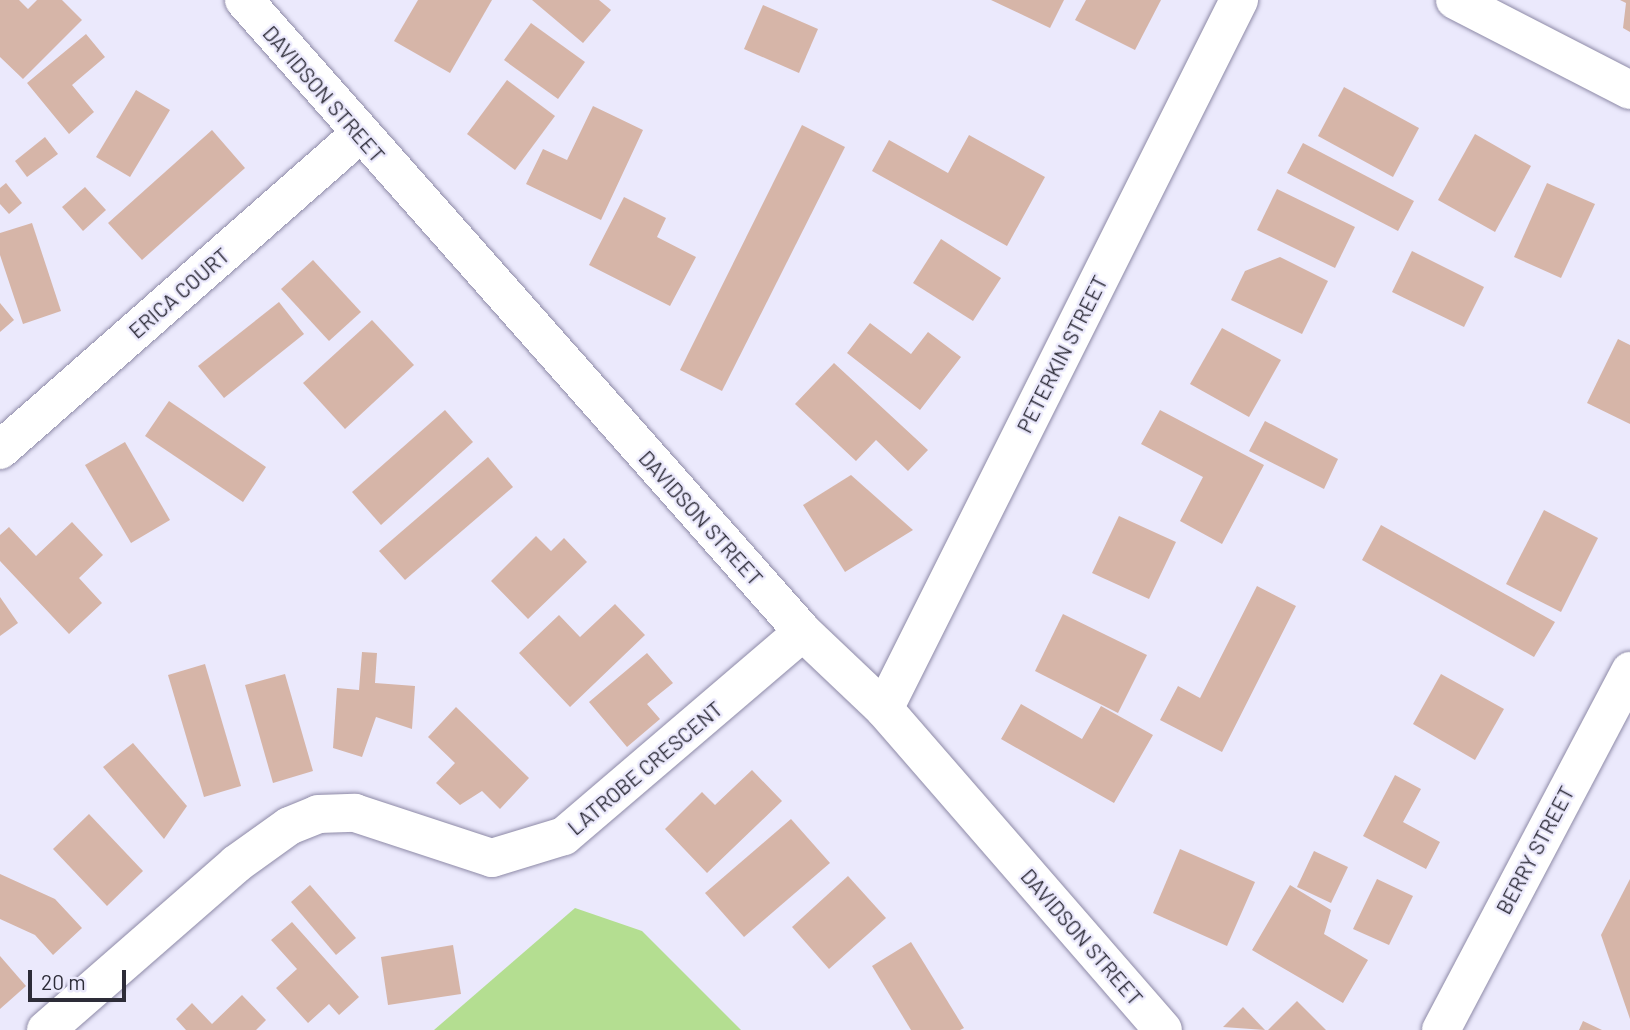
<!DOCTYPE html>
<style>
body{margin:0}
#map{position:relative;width:1630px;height:1030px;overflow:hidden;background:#ebe9fc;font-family:Barlow,sans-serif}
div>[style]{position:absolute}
.green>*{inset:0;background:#b4de91}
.building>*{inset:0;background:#d6b5a8}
.roads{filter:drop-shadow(0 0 2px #8e8aa7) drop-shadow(0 0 2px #8e8aa7)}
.minor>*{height:38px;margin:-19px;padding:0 19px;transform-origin:19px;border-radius:19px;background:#fff}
span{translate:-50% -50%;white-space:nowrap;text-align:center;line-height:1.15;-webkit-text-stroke:5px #ebe9fc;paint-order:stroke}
.street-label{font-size:21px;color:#2d2c38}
.scale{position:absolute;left:28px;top:970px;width:98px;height:32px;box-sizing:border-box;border:4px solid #2d2c38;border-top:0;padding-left:9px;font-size:21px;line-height:24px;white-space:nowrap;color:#2d2c38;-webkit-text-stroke:5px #ebe9fc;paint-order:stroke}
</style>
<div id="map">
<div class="green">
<div style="clip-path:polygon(575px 908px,642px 931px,741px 1030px,434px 1030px)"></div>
</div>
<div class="building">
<div style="clip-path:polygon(0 0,19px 0,28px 9px,37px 0,62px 0,82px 20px,23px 79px,0 57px)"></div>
<div style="clip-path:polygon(418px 0,492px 0,450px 73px,394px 41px)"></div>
<div style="clip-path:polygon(532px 0,599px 0,611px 10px,583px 43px)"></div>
<div style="clip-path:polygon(991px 0,1064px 0,1050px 28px)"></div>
<div style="clip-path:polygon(1086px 0,1161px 0,1135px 50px,1075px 20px)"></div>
<div style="clip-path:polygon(1620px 0,1630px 0,1630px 32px,1623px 28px,1626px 3px)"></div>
<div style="clip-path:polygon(763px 5px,818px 29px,799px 73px,744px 49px)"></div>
<div style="clip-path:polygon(531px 23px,585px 62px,558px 99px,504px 60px)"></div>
<div style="clip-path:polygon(86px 34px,105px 57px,72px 85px,94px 112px,69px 134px,27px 83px)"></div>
<div style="clip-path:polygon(507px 80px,555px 116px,515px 170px,467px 134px)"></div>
<div style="clip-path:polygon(1344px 87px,1419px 128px,1393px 177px,1318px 136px)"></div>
<div style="clip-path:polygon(136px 90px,170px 110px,130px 177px,96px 157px)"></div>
<div style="clip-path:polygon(593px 106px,643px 130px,601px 220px,526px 184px,543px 149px,567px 160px)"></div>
<div style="clip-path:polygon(802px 125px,845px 147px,722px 391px,680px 370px)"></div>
<div style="clip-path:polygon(212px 130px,245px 168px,142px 260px,108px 223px)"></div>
<div style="clip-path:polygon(1475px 134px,1531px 166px,1495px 232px,1438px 200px)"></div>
<div style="clip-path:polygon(969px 135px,1045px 177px,1007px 246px,872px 171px,889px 140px,948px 173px)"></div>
<div style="clip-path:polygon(45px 137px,58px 154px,27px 177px,15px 161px)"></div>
<div style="clip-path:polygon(1303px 143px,1414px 201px,1398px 231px,1287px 173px)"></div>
<div style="clip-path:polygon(6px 183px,22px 203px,9px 214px,0 204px,0 188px)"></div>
<div style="clip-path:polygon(1547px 183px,1595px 204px,1561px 278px,1514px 257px)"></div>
<div style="clip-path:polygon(85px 187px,106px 210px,83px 231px,62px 207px)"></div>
<div style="clip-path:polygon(1277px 189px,1355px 227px,1335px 268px,1257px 230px)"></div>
<div style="clip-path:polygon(624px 197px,666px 218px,657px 237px,696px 257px,670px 306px,589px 265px)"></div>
<div style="clip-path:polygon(32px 223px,61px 311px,23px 324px,0 255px,0 233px)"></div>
<div style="clip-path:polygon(941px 239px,1001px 278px,973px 321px,913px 283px)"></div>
<div style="clip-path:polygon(1412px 251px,1484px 287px,1464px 327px,1392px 292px)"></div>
<div style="clip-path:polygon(1280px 257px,1328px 281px,1302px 334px,1231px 300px,1245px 271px)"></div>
<div style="clip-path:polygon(313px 260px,361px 312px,329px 341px,281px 289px)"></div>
<div style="clip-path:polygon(279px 302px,304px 334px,224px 398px,198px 366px)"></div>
<div style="clip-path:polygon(0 303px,14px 320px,0 332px)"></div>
<div style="clip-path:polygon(372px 320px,414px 365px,345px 429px,303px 383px)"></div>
<div style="clip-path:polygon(870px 323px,911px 354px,928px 332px,961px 357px,920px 410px,847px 353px)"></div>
<div style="clip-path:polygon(1222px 328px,1281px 360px,1249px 417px,1190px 384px)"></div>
<div style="clip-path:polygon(1618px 339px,1630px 345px,1630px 424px,1587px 403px)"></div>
<div style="clip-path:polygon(834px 363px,928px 450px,908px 471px,876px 440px,856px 461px,795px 404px)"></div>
<div style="clip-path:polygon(169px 401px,266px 467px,243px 502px,145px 436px)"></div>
<div style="clip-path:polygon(445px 410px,473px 442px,381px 525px,352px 492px)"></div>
<div style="clip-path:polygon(1160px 410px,1264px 465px,1222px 544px,1180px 521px,1203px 477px,1141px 444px)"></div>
<div style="clip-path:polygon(1265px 421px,1338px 459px,1324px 489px,1249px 451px)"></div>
<div style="clip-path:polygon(125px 442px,170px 520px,131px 543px,85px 465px)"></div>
<div style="clip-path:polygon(488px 457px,513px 487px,405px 580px,379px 551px)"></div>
<div style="clip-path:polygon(851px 475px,913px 530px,845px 572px,803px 505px)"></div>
<div style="clip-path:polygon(1544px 510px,1598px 538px,1561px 612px,1506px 584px)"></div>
<div style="clip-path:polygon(1119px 516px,1176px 542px,1149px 599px,1092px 573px)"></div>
<div style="clip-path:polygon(72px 522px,103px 555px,79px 578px,102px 603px,69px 634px,0 561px,0 535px,9px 527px,36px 556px)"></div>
<div style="clip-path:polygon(1381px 525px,1555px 622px,1534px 657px,1362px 560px)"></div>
<div style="clip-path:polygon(536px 536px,551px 551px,564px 538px,587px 562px,528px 619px,491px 581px)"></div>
<div style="clip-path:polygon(1257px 586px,1296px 606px,1222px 752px,1160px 720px,1178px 686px,1200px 698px)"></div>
<div style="clip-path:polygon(0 597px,18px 623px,0 636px)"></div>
<div style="clip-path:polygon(615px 604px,645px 635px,570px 707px,519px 653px,559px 615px,580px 637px)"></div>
<div style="clip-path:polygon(1063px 614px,1147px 655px,1118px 713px,1035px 671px)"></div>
<div style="clip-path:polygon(362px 652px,377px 653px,375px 683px,415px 686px,412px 729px,376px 717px,362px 757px,333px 748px,337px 688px,359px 690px)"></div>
<div style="clip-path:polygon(647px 653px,673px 683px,647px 704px,660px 719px,627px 747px,589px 702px)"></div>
<div style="clip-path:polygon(205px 664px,241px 786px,204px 797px,168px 675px)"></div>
<div style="clip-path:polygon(285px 674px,313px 771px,273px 783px,245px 685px)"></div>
<div style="clip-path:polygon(1441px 674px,1504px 709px,1475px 760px,1413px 724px)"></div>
<div style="clip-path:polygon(1021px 704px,1082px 739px,1101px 706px,1153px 735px,1114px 803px,1001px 739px)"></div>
<div style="clip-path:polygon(456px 707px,529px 778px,500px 809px,482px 791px,460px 805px,436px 783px,455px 763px,428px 737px)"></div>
<div style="clip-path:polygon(133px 743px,187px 806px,164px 839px,103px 767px)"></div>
<div style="clip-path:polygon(752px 770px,782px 801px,707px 873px,665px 829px,702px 792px,715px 805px)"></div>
<div style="clip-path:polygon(1395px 775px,1421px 789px,1403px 822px,1440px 842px,1426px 869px,1363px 836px)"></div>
<div style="clip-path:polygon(89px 814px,143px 871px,107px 906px,53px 849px)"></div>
<div style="clip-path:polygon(791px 819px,830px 863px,744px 937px,705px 893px)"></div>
<div style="clip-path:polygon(1180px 849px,1255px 882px,1227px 946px,1153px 913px)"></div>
<div style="clip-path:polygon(1314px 851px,1348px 867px,1331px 903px,1297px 887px)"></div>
<div style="clip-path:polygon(0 874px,55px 899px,82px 928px,53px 955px,35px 935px,0 919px)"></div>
<div style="clip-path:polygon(848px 876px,886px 918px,829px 969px,792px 927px)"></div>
<div style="clip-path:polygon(1377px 879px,1413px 896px,1389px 945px,1353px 929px)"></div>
<div style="clip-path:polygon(1630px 879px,1630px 1019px,1601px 935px)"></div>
<div style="clip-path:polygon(310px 885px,356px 938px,336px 955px,291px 902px)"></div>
<div style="clip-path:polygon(1290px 885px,1331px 910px,1324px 934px,1368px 960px,1343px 1003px,1252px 950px)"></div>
<div style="clip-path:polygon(292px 922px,359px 997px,339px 1015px,329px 1004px,308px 1023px,276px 988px,297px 969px,271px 940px)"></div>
<div style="clip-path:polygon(911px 942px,964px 1028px,960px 1030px,911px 1030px,872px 966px)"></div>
<div style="clip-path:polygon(453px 945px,461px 994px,388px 1005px,381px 957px)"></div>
<div style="clip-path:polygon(0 956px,26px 986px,0 1009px)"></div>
<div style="clip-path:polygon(242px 995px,266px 1020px,256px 1030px,186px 1030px,176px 1019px,192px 1003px,212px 1024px)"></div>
<div style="clip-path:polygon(1297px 1001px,1326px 1030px,1268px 1030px)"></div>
<div style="clip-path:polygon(1243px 1007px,1265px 1030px,1223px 1027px)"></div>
<div style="clip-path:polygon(1583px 1021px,1602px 1030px,1579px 1030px)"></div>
</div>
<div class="roads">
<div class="minor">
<div style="left:244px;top:0;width:844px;rotate:48.51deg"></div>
<div style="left:803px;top:632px;width:112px;rotate:43.5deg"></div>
<div style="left:884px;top:709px;width:425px;rotate:49deg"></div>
<div style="left:1455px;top:0;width:197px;rotate:27.2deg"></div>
<div style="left:0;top:450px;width:478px;rotate:-41.3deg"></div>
<div style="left:884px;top:709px;width:793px;rotate:-63.4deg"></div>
<div style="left:46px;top:1030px;width:252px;rotate:-41.1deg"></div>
<div style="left:236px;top:864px;width:65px;rotate:-35.6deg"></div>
<div style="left:289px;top:826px;width:31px;rotate:-22deg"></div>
<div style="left:318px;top:814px;width:37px;rotate:-2deg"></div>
<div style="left:355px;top:813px;width:144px;rotate:18.2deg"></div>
<div style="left:492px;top:858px;width:75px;rotate:-17deg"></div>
<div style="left:564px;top:836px;width:314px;rotate:-40.5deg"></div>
<div style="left:1441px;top:1030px;width:406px;rotate:-62.2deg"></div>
</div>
</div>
<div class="street-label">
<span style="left:324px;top:94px;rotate:49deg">DAVIDSON STREET</span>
<span style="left:179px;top:293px;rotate:-41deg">ERICA COURT</span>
<span style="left:1062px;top:354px;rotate:-63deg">PETERKIN STREET</span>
<span style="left:701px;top:518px;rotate:48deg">DAVIDSON STREET</span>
<span style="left:645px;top:768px;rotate:-40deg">LATROBE CRESCENT</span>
<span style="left:1535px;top:850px;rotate:-62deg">BERRY STREET</span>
<span style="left:1082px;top:937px;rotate:49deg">DAVIDSON STREET</span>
</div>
<div class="scale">20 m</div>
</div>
